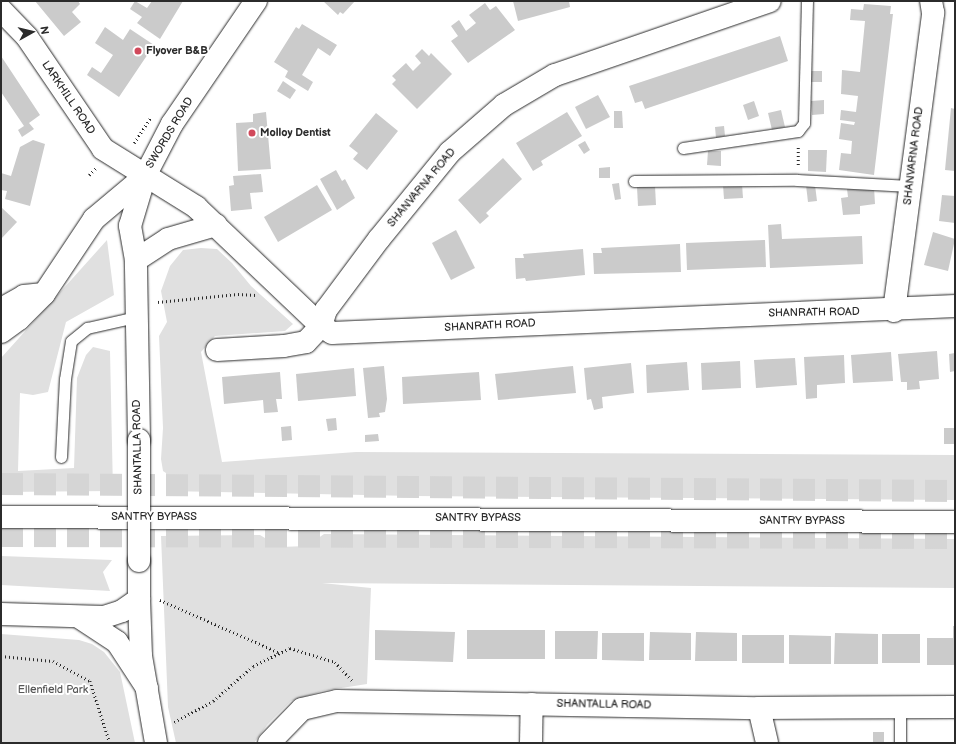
<!DOCTYPE html>
<style>
body{margin:0}
#map{position:relative;width:956px;height:744px;overflow:hidden;background:#fff;font-family:"Balsamiq Sans",sans-serif}
div>[style]{position:absolute}
.green>*{inset:0;background:#e0e0e0}
.building>*{inset:0;background:#cbcbcb}
.motorway-tunnel>*{height:22px;margin-top:-11px;transform-origin:0;background:repeating-linear-gradient(90deg,#d5d5d5 0 22px,transparent 0 33px)}
.path>*{height:2.5px;margin-top:-1.25px;transform-origin:0;background:repeating-linear-gradient(90deg,#2b2b2b 0 1px,transparent 0 4px)}
.roads{filter:drop-shadow(0 0 1px #2b2b2b) drop-shadow(0 0 1px #2b2b2b)}
.service>*{height:11px;margin:-5.5px;padding:0 5.5px;transform-origin:5.5px;border-radius:5.5px;background:#fff}
.minor>*{height:22px;margin:-11px;padding:0 11px;transform-origin:11px;border-radius:11px;background:#fff}
.tertiary>*{height:22px;margin:-11px;padding:0 11px;transform-origin:11px;border-radius:11px;background:#fff}
.secondary>*{height:22px;margin:-11px;padding:0 11px;transform-origin:11px;border-radius:11px;background:#fff}
.bridges{filter:drop-shadow(0 0 1px #2b2b2b) drop-shadow(0 0 1px #2b2b2b)}
.secondary-bridge>*{height:22px;margin:-11px;padding:0 11px;transform-origin:11px;border-radius:11px;background:#fff}
.dots>*{width:11px;height:11px;translate:-50% -50%;box-sizing:border-box;border:2px solid #fff;border-radius:50%}
span{translate:-50% -50%;white-space:nowrap;text-align:center;line-height:1.15;-webkit-text-stroke:4px #fff;paint-order:stroke}
.poi-label{font-size:11px;color:#2b2b2b;font-weight:700}
.left{translate:0 -50%;text-align:left}
.street-label{font-size:11px;color:#2b2b2b}
.park-label{font-size:11px;color:#585858}
.frame{position:absolute;inset:0;border:2px solid #2b2b2b;pointer-events:none}
.north{position:absolute;left:12px;top:12px;width:40px;height:40px;-webkit-text-stroke:3px #fff;paint-order:stroke;rotate:82deg;font-size:11px;font-weight:700;line-height:16px;text-align:center;color:#2b2b2b}
.north::after{content:'';display:block;margin:auto;width:14px;height:18px;background:#2b2b2b;clip-path:polygon(50% 0,100% 100%,50% 72%,0 100%)}
</style>
<div id="map">
<div class="green">
<div style="clip-path:polygon(107px 240px,114px 295px,66px 322px,48px 392px,33px 395px,20px 393px,18px 471px,74px 468px,77px 378px,86px 355px,93px 347px,110px 351px,113px 491px,1px 492px,1px 358px)"></div>
<div style="clip-path:polygon(201px 248px,217px 249px,232px 263px,251px 286px,293px 324px,285px 331px,215px 336px,201px 352px,222px 462px,356px 452px,955px 455px,955px 500px,414px 496px,166px 491px,166px 473px,163px 471px,161px 459px,163px 428px,159px 336px,167px 322px,161px 291px,170px 266px,183px 250px)"></div>
<div style="clip-path:polygon(324px 534px,955px 539px,955px 588px,322px 583px,371px 588px,367px 684px,322px 691px,291px 701px,267px 725px,254px 743px,176px 743px,168px 707px,161px 536px,260px 535px,280px 547px,307px 546px)"></div>
<div style="clip-path:polygon(1px 556px,112px 560px,103px 572px,110px 591px,1px 585px)"></div>
<div style="clip-path:polygon(1px 634px,79px 640px,92px 644px,104px 652px,120px 672px,135px 743px,1px 743px)"></div>
</div>
<div class="building">
<div style="clip-path:polygon(35px 1px,78px 1px,80px 4px,72px 12px,81px 22px,64px 36px)"></div>
<div style="clip-path:polygon(135px 1px,147px 8px,152px 1px,183px 1px,160px 39px,137px 23px,142px 17px,130px 9px)"></div>
<div style="clip-path:polygon(323px 1px,355px 1px,343px 14px,340px 12px,338px 15px)"></div>
<div style="clip-path:polygon(513px 1px,569px 1px,570px 7px,518px 21px)"></div>
<div style="clip-path:polygon(485px 3px,490px 10px,496px 6px,515px 30px,468px 63px,451px 41px,458px 36px,451px 26px,459px 20px,466px 31px,476px 23px,469px 15px)"></div>
<div style="clip-path:polygon(864px 4px,891px 6px,890px 14px,893px 14px,874px 175px,839px 170px,841px 153px,851px 154px,852px 141px,839px 139px,841px 123px,854px 125px,855px 122px,840px 120px,841px 110px,856px 112px,858px 96px,841px 94px,842px 70px,860px 72px,865px 21px,850px 20px,851px 9px,863px 10px)"></div>
<div style="clip-path:polygon(302px 24px,337px 45px,330px 56px,318px 48px,302px 75px,313px 82px,308px 91px,285px 77px,288px 71px,274px 62px,296px 27px,299px 29px)"></div>
<div style="clip-path:polygon(105px 27px,123px 40px,130px 29px,154px 45px,119px 97px,87px 75px,92px 67px,101px 73px,113px 55px,95px 43px)"></div>
<div style="clip-path:polygon(780px 36px,788px 61px,645px 109px,642px 101px,635px 103px,629px 86px)"></div>
<div style="clip-path:polygon(422px 49px,429px 56px,431px 53px,452px 74px,417px 109px,392px 84px,396px 80px,392px 76px,406px 63px,413px 71px,421px 63px,415px 56px)"></div>
<div style="clip-path:polygon(1px 56px,40px 115px,29px 123px,34px 129px,22px 137px,18px 130px,24px 126px,1px 92px)"></div>
<div style="clip-path:polygon(810px 71px,822px 71px,822px 82px,809px 82px)"></div>
<div style="clip-path:polygon(283px 81px,296px 90px,290px 99px,277px 91px)"></div>
<div style="clip-path:polygon(598px 95px,610px 117px,586px 129px,575px 107px)"></div>
<div style="clip-path:polygon(824px 100px,824px 114px,812px 115px,811px 101px)"></div>
<div style="clip-path:polygon(754px 101px,759px 116px,748px 120px,743px 105px)"></div>
<div style="clip-path:polygon(951px 108px,955px 109px,955px 171px,945px 170px)"></div>
<div style="clip-path:polygon(781px 110px,785px 127px,772px 130px,768px 113px)"></div>
<div style="clip-path:polygon(614px 111px,622px 111px,623px 128px,614px 128px)"></div>
<div style="clip-path:polygon(266px 112px,271px 169px,238px 171px,236px 123px,253px 122px,253px 114px)"></div>
<div style="clip-path:polygon(567px 112px,582px 136px,541px 161px,543px 165px,533px 171px,516px 143px)"></div>
<div style="clip-path:polygon(376px 113px,398px 131px,367px 170px,353px 159px,358px 153px,349px 146px)"></div>
<div style="clip-path:polygon(724px 126px,725px 136px,716px 138px,715px 127px)"></div>
<div style="clip-path:polygon(33px 140px,45px 144px,30px 206px,5px 199px,7px 191px,1px 190px,1px 173px,11px 176px,20px 147px)"></div>
<div style="clip-path:polygon(585px 141px,590px 150px,584px 154px,578px 145px)"></div>
<div style="clip-path:polygon(808px 150px,827px 150px,826px 172px,808px 171px)"></div>
<div style="clip-path:polygon(708px 151px,721px 151px,721px 166px,707px 165px)"></div>
<div style="clip-path:polygon(503px 158px,522px 179px,486px 213px,489px 216px,480px 224px,458px 200px)"></div>
<div style="clip-path:polygon(610px 167px,610px 178px,599px 178px,599px 168px)"></div>
<div style="clip-path:polygon(336px 170px,342px 181px,345px 179px,355px 198px,337px 210px,320px 179px)"></div>
<div style="clip-path:polygon(261px 174px,263px 192px,250px 193px,252px 209px,231px 211px,229px 186px,234px 185px,233px 176px)"></div>
<div style="clip-path:polygon(619px 183px,621px 199px,615px 200px,612px 184px)"></div>
<div style="clip-path:polygon(742px 184px,743px 198px,724px 199px,723px 185px)"></div>
<div style="clip-path:polygon(317px 185px,332px 210px,278px 242px,264px 217px)"></div>
<div style="clip-path:polygon(806px 185px,815px 185px,817px 201px,808px 202px)"></div>
<div style="clip-path:polygon(655px 186px,656px 205px,638px 206px,637px 187px)"></div>
<div style="clip-path:polygon(874px 187px,875px 204px,860px 206px,860px 214px,843px 215px,841px 198px,848px 197px,847px 189px)"></div>
<div style="clip-path:polygon(942px 195px,955px 196px,955px 223px,939px 221px)"></div>
<div style="clip-path:polygon(1px 207px,17px 222px,1px 239px)"></div>
<div style="clip-path:polygon(781px 224px,782px 239px,862px 236px,863px 264px,770px 268px,768px 225px)"></div>
<div style="clip-path:polygon(456px 230px,475px 268px,451px 280px,432px 243px)"></div>
<div style="clip-path:polygon(933px 232px,955px 239px,948px 271px,924px 265px)"></div>
<div style="clip-path:polygon(765px 240px,766px 267px,687px 270px,686px 243px)"></div>
<div style="clip-path:polygon(680px 244px,681px 272px,594px 274px,593px 253px,602px 253px,601px 248px)"></div>
<div style="clip-path:polygon(583px 249px,585px 275px,526px 281px,525px 278px,516px 279px,515px 258px,524px 258px,523px 254px)"></div>
<div style="clip-path:polygon(937px 351px,939px 379px,919px 381px,920px 389px,907px 390px,907px 382px,901px 382px,898px 354px)"></div>
<div style="clip-path:polygon(891px 352px,893px 381px,853px 383px,851px 355px)"></div>
<div style="clip-path:polygon(955px 353px,955px 371px,950px 372px,949px 354px)"></div>
<div style="clip-path:polygon(844px 355px,845px 383px,817px 385px,817px 398px,806px 399px,804px 357px)"></div>
<div style="clip-path:polygon(795px 358px,797px 385px,756px 388px,754px 360px)"></div>
<div style="clip-path:polygon(740px 361px,741px 388px,702px 390px,701px 363px)"></div>
<div style="clip-path:polygon(687px 362px,689px 390px,647px 393px,646px 365px)"></div>
<div style="clip-path:polygon(631px 363px,634px 393px,602px 397px,603px 408px,594px 410px,591px 399px,587px 400px,584px 368px)"></div>
<div style="clip-path:polygon(384px 366px,387px 399px,385px 412px,379px 413px,380px 417px,368px 418px,363px 368px)"></div>
<div style="clip-path:polygon(573px 366px,576px 393px,498px 400px,495px 374px)"></div>
<div style="clip-path:polygon(354px 368px,356px 396px,298px 401px,296px 374px)"></div>
<div style="clip-path:polygon(280px 372px,282px 399px,276px 399px,278px 412px,264px 413px,263px 400px,224px 404px,222px 377px)"></div>
<div style="clip-path:polygon(479px 372px,481px 400px,403px 404px,402px 377px)"></div>
<div style="clip-path:polygon(336px 418px,337px 430px,328px 431px,326px 419px)"></div>
<div style="clip-path:polygon(291px 426px,292px 440px,282px 441px,281px 427px)"></div>
<div style="clip-path:polygon(944px 428px,955px 428px,955px 444px,944px 444px)"></div>
<div style="clip-path:polygon(378px 434px,379px 441px,365px 442px,365px 435px)"></div>
<div style="clip-path:polygon(953px 626px,955px 626px,955px 665px,927px 665px,927px 638px,953px 638px)"></div>
<div style="clip-path:polygon(375px 630px,455px 632px,453px 662px,375px 660px)"></div>
<div style="clip-path:polygon(467px 630px,545px 630px,545px 659px,467px 659px)"></div>
<div style="clip-path:polygon(555px 631px,598px 631px,597px 659px,555px 659px)"></div>
<div style="clip-path:polygon(650px 632px,691px 633px,691px 660px,649px 660px)"></div>
<div style="clip-path:polygon(696px 632px,737px 633px,737px 661px,695px 661px)"></div>
<div style="clip-path:polygon(602px 633px,644px 633px,644px 661px,602px 660px)"></div>
<div style="clip-path:polygon(835px 633px,878px 634px,878px 664px,834px 664px)"></div>
<div style="clip-path:polygon(882px 634px,920px 634px,920px 663px,882px 663px)"></div>
<div style="clip-path:polygon(742px 635px,784px 635px,784px 663px,742px 663px)"></div>
<div style="clip-path:polygon(789px 635px,831px 636px,831px 664px,789px 664px)"></div>
<div style="clip-path:polygon(873px 732px,884px 732px,884px 743px,873px 743px)"></div>
</div>
<div class="motorway-tunnel">
<div style="left:1px;top:484px;width:954px;rotate:0.42deg"></div>
<div style="left:1px;top:536px;width:954px;rotate:0.12deg"></div>
</div>
<div class="path">
<div style="left:134px;top:143px;width:30px;rotate:-57deg"></div>
<div style="left:798px;top:165px;width:19px;rotate:-90deg"></div>
<div style="left:89px;top:175px;width:10px;rotate:-45deg"></div>
<div style="left:158px;top:302px;width:80px;rotate:-5.7deg"></div>
<div style="left:238px;top:294px;width:20px;rotate:3deg"></div>
<div style="left:160px;top:600px;width:129px;rotate:23.8deg"></div>
<div style="left:1px;top:656px;width:52px;rotate:5.5deg"></div>
<div style="left:53px;top:661px;width:42px;rotate:28.4deg"></div>
<div style="left:90px;top:681px;width:65px;rotate:72.1deg"></div>
<div style="left:174px;top:722px;width:44px;rotate:-28.3deg"></div>
<div style="left:213px;top:701px;width:53px;rotate:-41.2deg"></div>
<div style="left:253px;top:666px;width:41px;rotate:-25.9deg"></div>
<div style="left:290px;top:648px;width:47px;rotate:17.3deg"></div>
<div style="left:335px;top:662px;width:26px;rotate:47deg"></div>
</div>
<div class="roads">
<div class="service">
<div style="left:683px;top:148px;width:116px;rotate:-8.4deg"></div>
<div style="left:798px;top:131px;width:10px;rotate:-53deg"></div>
<div style="left:804px;top:123px;width:122px;rotate:-88.6deg"></div>
<div style="left:634px;top:181px;width:163px;rotate:-0.4deg"></div>
<div style="left:797px;top:180px;width:113px;rotate:3deg"></div>
<div style="left:61px;top:457px;width:78px;rotate:-87.1deg"></div>
<div style="left:65px;top:379px;width:38px;rotate:-81deg"></div>
<div style="left:71px;top:341px;width:21px;rotate:-39deg"></div>
<div style="left:87px;top:328px;width:50px;rotate:-12.7deg"></div>
<div style="left:900px;top:706px;width:37px;rotate:90deg"></div>
</div>
<div class="minor">
<div style="left:1px;top:10px;width:37px;rotate:46deg"></div>
<div style="left:27px;top:37px;width:135px;rotate:55.8deg"></div>
<div style="left:103px;top:149px;width:110px;rotate:31.9deg"></div>
<div style="left:196px;top:207px;width:173px;rotate:43.6deg"></div>
<div style="left:321px;top:326px;width:13px;rotate:32deg"></div>
<div style="left:332px;top:333px;width:624px;rotate:-2.48deg"></div>
<div style="left:136px;top:260px;width:38px;rotate:-33deg"></div>
<div style="left:168px;top:239px;width:50px;rotate:-16.3deg"></div>
<div style="left:1px;top:309px;width:26px;rotate:-29deg"></div>
<div style="left:24px;top:296px;width:20px;rotate:-6deg"></div>
<div style="left:894px;top:311px;width:301px;rotate:-82.5deg"></div>
<div style="left:933px;top:13px;width:12px;rotate:-99deg"></div>
<div style="left:217px;top:350px;width:67px;rotate:-3.4deg"></div>
<div style="left:284px;top:346px;width:22px;rotate:-10deg"></div>
<div style="left:306px;top:342px;width:22px;rotate:-47deg"></div>
<div style="left:321px;top:326px;width:17px;rotate:-73deg"></div>
<div style="left:326px;top:310px;width:89px;rotate:-53.3deg"></div>
<div style="left:379px;top:239px;width:112px;rotate:-50.8deg"></div>
<div style="left:450px;top:152px;width:72px;rotate:-41deg"></div>
<div style="left:504px;top:105px;width:59px;rotate:-30.5deg"></div>
<div style="left:555px;top:75px;width:227px;rotate:-19deg"></div>
<div style="left:759px;top:708px;width:36px;rotate:77deg"></div>
<div style="left:269px;top:743px;width:47px;rotate:-45.9deg"></div>
<div style="left:302px;top:709px;width:36px;rotate:-13deg"></div>
<div style="left:337px;top:701px;width:422px;rotate:1deg"></div>
<div style="left:759px;top:708px;width:196px;rotate:-0.3deg"></div>
<div style="left:531px;top:743px;width:39px;rotate:-89deg"></div>
</div>
<div class="tertiary">
<div style="left:139px;top:599px;width:57px;rotate:88deg"></div>
<div style="left:141px;top:656px;width:88px;rotate:80.2deg"></div>
</div>
<div class="secondary">
<div style="left:1px;top:332px;width:22px;rotate:-36deg"></div>
<div style="left:19px;top:319px;width:35px;rotate:-45deg"></div>
<div style="left:44px;top:294px;width:90px;rotate:-56.3deg"></div>
<div style="left:94px;top:219px;width:67px;rotate:-40.1deg"></div>
<div style="left:145px;top:176px;width:59px;rotate:-62.6deg"></div>
<div style="left:172px;top:124px;width:149px;rotate:-55.7deg"></div>
<div style="left:139px;top:440px;width:180px;rotate:-91deg"></div>
<div style="left:136px;top:260px;width:35px;rotate:-100deg"></div>
<div style="left:130px;top:226px;width:52px;rotate:-73.3deg"></div>
<div style="left:1px;top:517px;width:954px;rotate:0.3deg"></div>
<div style="left:1px;top:614px;width:103px;rotate:1.7deg"></div>
<div style="left:104px;top:617px;width:19px;rotate:-18deg"></div>
<div style="left:122px;top:611px;width:21px;rotate:-35deg"></div>
<div style="left:139px;top:599px;width:38px;rotate:-90deg"></div>
<div style="left:79px;top:617px;width:45px;rotate:33.3deg"></div>
<div style="left:117px;top:642px;width:55px;rotate:56.9deg"></div>
</div>
</div>
<div class="bridges">
<div class="secondary-bridge">
<div style="left:139px;top:440px;width:121px;rotate:90deg"></div>
</div>
</div>
<div class="dots">
<div style="left:138px;top:51px;background:#d1495b"></div>
<div style="left:252px;top:133px;background:#d1495b"></div>
</div>
<div class="poi-label">
<span class="left" style="left:146px;top:51px">Flyover B&amp;B</span>
<span class="left" style="left:260px;top:133px">Molloy Dentist</span>
</div>
<div class="street-label">
<span style="left:68px;top:98px;rotate:56deg">LARKHILL ROAD</span>
<span style="left:170px;top:133px;rotate:-59deg">SWORDS ROAD</span>
<span style="left:914px;top:156px;rotate:-83deg">SHANVARNA ROAD</span>
<span style="left:422px;top:188px;rotate:-50deg">SHANVARNA ROAD</span>
<span style="left:814px;top:313px;rotate:-1deg">SHANRATH ROAD</span>
<span style="left:490px;top:326px;rotate:-3deg">SHANRATH ROAD</span>
<span style="left:138px;top:447px;rotate:-91deg">SHANTALLA ROAD</span>
<span style="left:154px;top:517px">SANTRY BYPASS</span>
<span style="left:478px;top:518px">SANTRY BYPASS</span>
<span style="left:802px;top:521px">SANTRY BYPASS</span>
<span style="left:604px;top:705px;rotate:1deg">SHANTALLA ROAD</span>
</div>
<div class="park-label">
<span style="left:53px;top:690px">Ellenfield Park</span>
</div>
<div class="frame"></div>
<div class="north">N</div>
</div>
